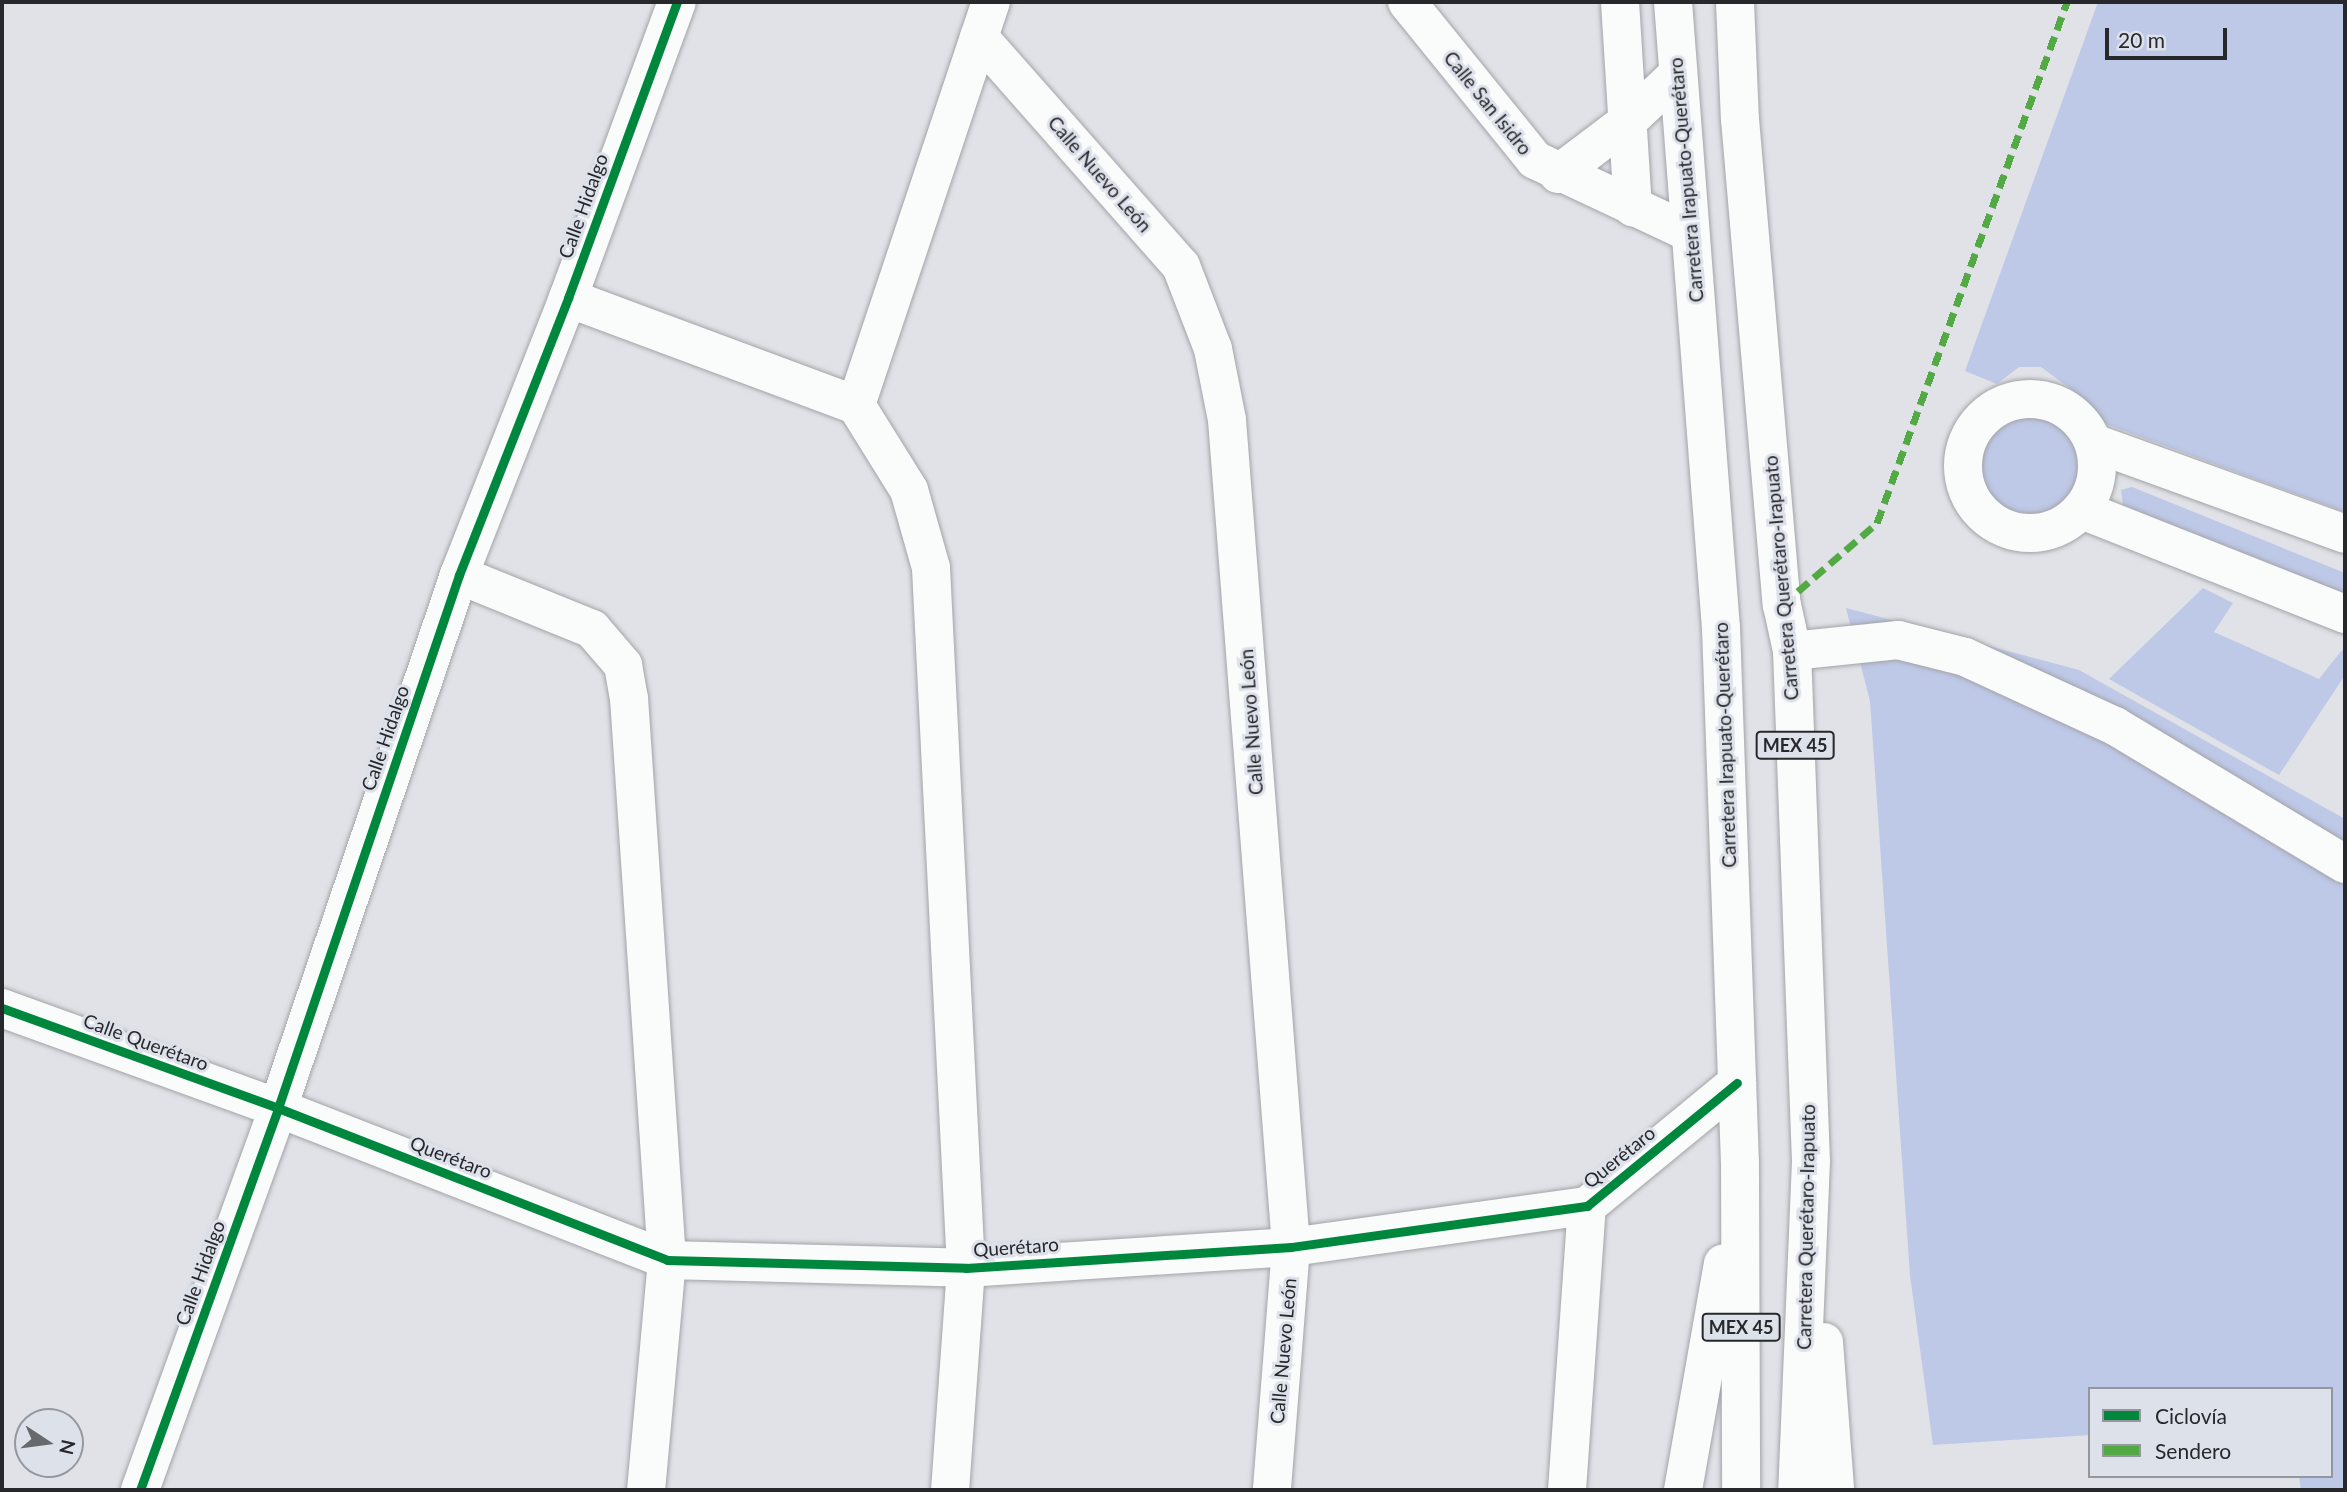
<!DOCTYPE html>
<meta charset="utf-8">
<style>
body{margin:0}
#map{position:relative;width:2347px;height:1492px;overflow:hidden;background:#e0e2e7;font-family:Lato,sans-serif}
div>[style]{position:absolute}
.green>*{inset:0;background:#bec8e7}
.round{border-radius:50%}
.roads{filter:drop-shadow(0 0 2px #a3a4a8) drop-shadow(0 0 2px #a3a4a8)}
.street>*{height:38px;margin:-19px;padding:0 19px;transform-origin:19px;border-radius:19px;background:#fafbfb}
.street>.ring{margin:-19px;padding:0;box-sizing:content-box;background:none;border:38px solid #fafbfb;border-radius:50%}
.highway>*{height:38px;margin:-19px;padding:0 19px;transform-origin:19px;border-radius:19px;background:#fafbfb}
.quiet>*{height:7px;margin-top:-3.5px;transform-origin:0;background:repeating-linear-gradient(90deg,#53aa44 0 14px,transparent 0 21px)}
.cycleway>*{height:9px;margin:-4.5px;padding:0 4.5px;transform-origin:4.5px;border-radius:4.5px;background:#00873e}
span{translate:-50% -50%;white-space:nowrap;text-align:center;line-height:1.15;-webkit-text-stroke:6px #dde1ea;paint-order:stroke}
.shield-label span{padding:2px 5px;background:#dde1ea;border:2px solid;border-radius:5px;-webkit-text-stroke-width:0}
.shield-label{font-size:18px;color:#27282c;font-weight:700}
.street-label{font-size:19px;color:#27282c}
.frame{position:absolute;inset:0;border:4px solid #27282c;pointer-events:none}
.legend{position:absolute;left:2088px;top:1387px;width:245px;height:91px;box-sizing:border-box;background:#dde1ea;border:2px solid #94979e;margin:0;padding:9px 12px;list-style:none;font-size:21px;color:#27282c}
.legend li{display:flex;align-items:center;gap:14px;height:35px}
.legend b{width:35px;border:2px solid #94979e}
.north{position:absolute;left:14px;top:1408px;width:70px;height:70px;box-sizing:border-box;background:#dde1ea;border:2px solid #94979e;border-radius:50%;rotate:103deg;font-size:19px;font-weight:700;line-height:28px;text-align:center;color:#27282c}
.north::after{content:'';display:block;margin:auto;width:24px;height:32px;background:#68696d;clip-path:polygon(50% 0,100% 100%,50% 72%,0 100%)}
.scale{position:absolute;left:2105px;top:28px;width:122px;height:32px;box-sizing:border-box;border:4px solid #27282c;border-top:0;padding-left:9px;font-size:21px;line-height:24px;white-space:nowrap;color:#27282c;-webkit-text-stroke:5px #dde1ea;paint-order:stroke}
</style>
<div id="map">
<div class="green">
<div style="clip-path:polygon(2098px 2px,2345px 2px,2345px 512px,2103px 423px,2083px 398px,2041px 367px,2019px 367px,1997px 384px,1965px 371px)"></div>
<div class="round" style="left:1980px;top:413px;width:102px;height:102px"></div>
<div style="clip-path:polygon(2132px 487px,2345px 573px,2345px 594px,2123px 505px,2121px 490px)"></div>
<div style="clip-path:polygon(2203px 588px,2233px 603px,2214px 632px,2319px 679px,2342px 650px,2345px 653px,2345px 675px,2279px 775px,2109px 679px)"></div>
<div style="clip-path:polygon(1846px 608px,2079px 670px,2345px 819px,2345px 1490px,2301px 1490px,2299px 1476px,2331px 1476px,2331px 1389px,2090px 1389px,2090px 1435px,1933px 1445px,1910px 1275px,1870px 701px)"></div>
</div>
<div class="roads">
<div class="street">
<div style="left:1407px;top:2px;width:203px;rotate:51deg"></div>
<div style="left:1535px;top:160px;width:171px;rotate:25.2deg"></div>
<div style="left:1620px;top:2px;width:206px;rotate:86.4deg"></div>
<div style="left:979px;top:37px;width:305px;rotate:48.6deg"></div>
<div style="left:1181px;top:266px;width:89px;rotate:68.9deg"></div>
<div style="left:1213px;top:349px;width:72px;rotate:78.8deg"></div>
<div style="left:1227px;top:420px;width:829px;rotate:85.57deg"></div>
<div style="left:1291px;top:1247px;width:244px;rotate:94.5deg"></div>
<div style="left:1558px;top:174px;width:88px;rotate:-37.1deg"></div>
<div style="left:1628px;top:121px;width:67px;rotate:-43.2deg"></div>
<div style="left:568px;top:298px;width:307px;rotate:20.4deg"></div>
<div style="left:856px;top:405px;width:100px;rotate:58.1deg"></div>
<div style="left:909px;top:490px;width:81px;rotate:74.2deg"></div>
<div style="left:931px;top:568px;width:701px;rotate:87.14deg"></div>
<div style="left:966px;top:1268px;width:223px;rotate:94.1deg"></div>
<div class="ring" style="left:1963px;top:399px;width:96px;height:96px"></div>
<div style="left:856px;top:405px;width:425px;rotate:-71.5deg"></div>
<div style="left:2094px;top:443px;width:267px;rotate:19.9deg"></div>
<div style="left:2082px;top:510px;width:283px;rotate:21.6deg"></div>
<div style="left:459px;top:575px;width:144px;rotate:22.1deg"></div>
<div style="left:592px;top:629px;width:48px;rotate:49.3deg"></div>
<div style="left:623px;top:665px;width:34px;rotate:80deg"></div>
<div style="left:629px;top:698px;width:563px;rotate:86.13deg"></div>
<div style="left:667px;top:1260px;width:231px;rotate:95.2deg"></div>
<div style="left:1792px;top:651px;width:107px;rotate:-5.9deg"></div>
<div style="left:1898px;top:640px;width:69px;rotate:14.2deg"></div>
<div style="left:1965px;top:657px;width:165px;rotate:24.7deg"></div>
<div style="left:2115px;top:726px;width:268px;rotate:31deg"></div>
<div style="left:2px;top:1008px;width:294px;rotate:19.9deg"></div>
<div style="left:278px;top:1108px;width:418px;rotate:21.3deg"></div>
<div style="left:667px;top:1260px;width:299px;rotate:1.5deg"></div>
<div style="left:966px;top:1268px;width:326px;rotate:-3.7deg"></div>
<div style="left:1291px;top:1247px;width:299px;rotate:-7.9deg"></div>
<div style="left:1587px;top:1206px;width:194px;rotate:-39.4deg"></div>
<div style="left:140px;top:1490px;width:406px;rotate:-70.1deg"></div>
<div style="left:278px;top:1108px;width:563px;rotate:-71.24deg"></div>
<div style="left:459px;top:575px;width:298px;rotate:-68.5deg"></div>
<div style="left:568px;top:298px;width:315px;rotate:-69.8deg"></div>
<div style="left:1567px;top:1490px;width:285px;rotate:-86deg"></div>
</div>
<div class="highway">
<div style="left:1673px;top:2px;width:628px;rotate:85.62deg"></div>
<div style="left:1721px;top:628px;width:536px;rotate:87.97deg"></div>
<div style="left:1740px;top:1164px;width:326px;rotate:89.8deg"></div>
<div style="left:1735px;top:2px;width:117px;rotate:87.6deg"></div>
<div style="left:1740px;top:119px;width:488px;rotate:85.1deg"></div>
<div style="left:1782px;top:605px;width:47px;rotate:77.7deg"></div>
<div style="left:1792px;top:651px;width:510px;rotate:87.87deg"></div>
<div style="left:1811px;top:1161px;width:329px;rotate:92.4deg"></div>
<div style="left:1824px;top:1342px;width:148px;rotate:85.7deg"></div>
<div style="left:1683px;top:1490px;width:230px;rotate:-80deg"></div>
</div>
</div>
<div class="quiet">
<div style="left:1782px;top:605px;width:125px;rotate:-40.8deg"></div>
<div style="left:1877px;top:523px;width:555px;rotate:-69.96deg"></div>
</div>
<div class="cycleway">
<div style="left:2px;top:1008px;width:294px;rotate:19.9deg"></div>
<div style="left:278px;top:1108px;width:418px;rotate:21.3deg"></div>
<div style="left:667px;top:1260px;width:299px;rotate:1.5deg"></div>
<div style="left:966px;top:1268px;width:326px;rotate:-3.7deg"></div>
<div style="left:1291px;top:1247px;width:299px;rotate:-7.9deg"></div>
<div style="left:1587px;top:1206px;width:194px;rotate:-39.4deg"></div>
<div style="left:140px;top:1490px;width:406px;rotate:-70.1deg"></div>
<div style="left:278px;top:1108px;width:563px;rotate:-71.24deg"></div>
<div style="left:459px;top:575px;width:298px;rotate:-68.5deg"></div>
<div style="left:568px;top:298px;width:315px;rotate:-69.8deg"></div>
</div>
<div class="shield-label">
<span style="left:1795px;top:745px">MEX 45</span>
<span style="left:1741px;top:1327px">MEX 45</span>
</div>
<div class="street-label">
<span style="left:1488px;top:103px;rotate:51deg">Calle San Isidro</span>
<span style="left:1100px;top:174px;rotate:49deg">Calle Nuevo León</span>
<span style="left:1686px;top:180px;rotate:-95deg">Carretera Irapuato-Querétaro</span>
<span style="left:583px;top:206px;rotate:-70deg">Calle Hidalgo</span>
<span style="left:1781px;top:578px;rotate:-95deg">Carretera Querétaro-Irapuato</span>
<span style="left:1251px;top:722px;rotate:-94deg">Calle Nuevo León</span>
<span style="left:385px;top:738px;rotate:-71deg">Calle Hidalgo</span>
<span style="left:1725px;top:745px;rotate:-92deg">Carretera Irapuato-Querétaro</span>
<span style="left:146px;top:1042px;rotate:20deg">Calle Querétaro</span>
<span style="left:451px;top:1157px;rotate:21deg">Querétaro</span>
<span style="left:1619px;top:1157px;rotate:-39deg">Querétaro</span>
<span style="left:1806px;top:1227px;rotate:-89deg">Carretera Querétaro-Irapuato</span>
<span style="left:1016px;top:1247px;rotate:-4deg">Querétaro</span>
<span style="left:200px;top:1273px;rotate:-70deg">Calle Hidalgo</span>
<span style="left:1283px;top:1351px;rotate:-85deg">Calle Nuevo León</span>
</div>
<div class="frame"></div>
<ul class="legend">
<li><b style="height:9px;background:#00873e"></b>Ciclovía</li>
<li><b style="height:9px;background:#53aa44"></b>Sendero</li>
</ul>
<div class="north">N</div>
<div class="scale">20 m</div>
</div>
